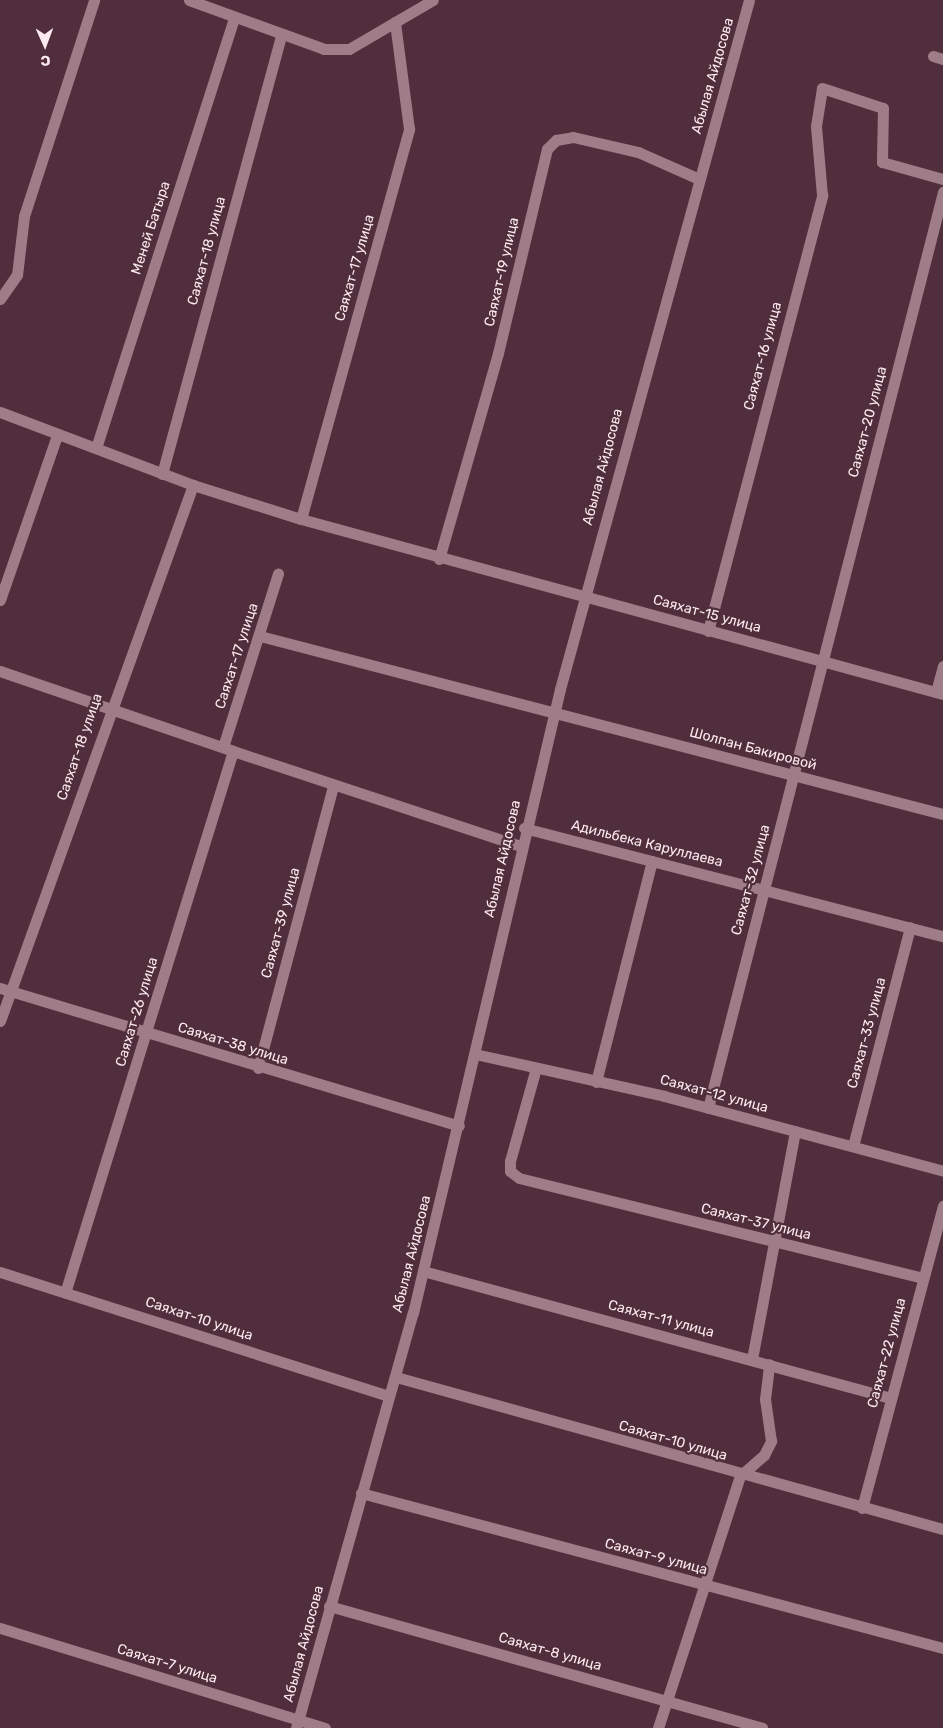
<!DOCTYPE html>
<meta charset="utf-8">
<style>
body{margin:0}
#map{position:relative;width:943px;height:1728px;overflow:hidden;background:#502e3b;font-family:Rubik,sans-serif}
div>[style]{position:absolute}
.minor>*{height:11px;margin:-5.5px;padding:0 5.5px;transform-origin:5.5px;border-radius:5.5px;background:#9e7d89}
span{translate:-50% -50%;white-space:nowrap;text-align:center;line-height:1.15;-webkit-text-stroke:4.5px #502e3b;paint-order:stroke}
.street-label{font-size:14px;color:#fceaf0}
.north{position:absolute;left:20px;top:20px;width:50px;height:50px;-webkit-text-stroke:4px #502e3b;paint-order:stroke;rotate:178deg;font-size:14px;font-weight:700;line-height:20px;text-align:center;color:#fceaf0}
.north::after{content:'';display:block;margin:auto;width:18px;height:22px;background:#fceaf0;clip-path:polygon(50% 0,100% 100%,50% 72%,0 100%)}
</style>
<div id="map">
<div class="minor">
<div style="left:189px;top:0;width:144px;rotate:19.9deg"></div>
<div style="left:324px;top:49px;width:25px"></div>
<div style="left:349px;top:49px;width:97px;rotate:-30.3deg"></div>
<div style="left:933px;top:56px;width:10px;rotate:17deg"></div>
<div style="left:0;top:299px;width:29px;rotate:-55deg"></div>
<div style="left:17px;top:275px;width:59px;rotate:-83.2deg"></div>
<div style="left:24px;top:216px;width:227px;rotate:-72deg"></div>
<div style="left:0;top:412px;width:206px;rotate:20.7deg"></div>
<div style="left:193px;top:485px;width:113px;rotate:17.5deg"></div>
<div style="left:301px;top:519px;width:665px;rotate:15.25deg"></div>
<div style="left:96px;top:448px;width:453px;rotate:-72.2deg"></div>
<div style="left:162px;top:474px;width:455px;rotate:-74.8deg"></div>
<div style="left:301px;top:519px;width:405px;rotate:-74.5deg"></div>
<div style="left:409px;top:129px;width:108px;rotate:-97.5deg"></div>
<div style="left:439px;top:559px;width:214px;rotate:-74deg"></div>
<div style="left:498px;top:353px;width:210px;rotate:-76.5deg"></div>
<div style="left:547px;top:149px;width:13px;rotate:-45deg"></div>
<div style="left:556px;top:140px;width:17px;rotate:-10deg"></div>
<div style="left:573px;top:137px;width:67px;rotate:13deg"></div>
<div style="left:638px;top:152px;width:67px;rotate:23.9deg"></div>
<div style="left:0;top:600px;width:175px;rotate:-70.9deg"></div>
<div style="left:708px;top:631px;width:451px;rotate:-75.3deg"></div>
<div style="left:822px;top:195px;width:69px;rotate:-95deg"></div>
<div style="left:816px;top:126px;width:38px;rotate:-81deg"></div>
<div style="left:822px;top:88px;width:64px;rotate:18.2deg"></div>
<div style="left:883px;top:108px;width:54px;rotate:91.1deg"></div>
<div style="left:882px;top:162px;width:63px;rotate:15.6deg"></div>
<div style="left:260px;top:636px;width:706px;rotate:14.61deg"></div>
<div style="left:0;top:671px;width:246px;rotate:18.9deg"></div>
<div style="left:233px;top:751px;width:567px;rotate:107.22deg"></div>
<div style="left:936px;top:692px;width:27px;rotate:-75deg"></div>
<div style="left:223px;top:747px;width:182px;rotate:-72.4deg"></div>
<div style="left:233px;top:751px;width:302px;rotate:18.3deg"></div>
<div style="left:524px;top:828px;width:433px;rotate:14.5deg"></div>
<div style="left:0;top:988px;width:479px;rotate:16.7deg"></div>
<div style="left:0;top:1021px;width:570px;rotate:-70.2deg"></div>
<div style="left:475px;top:1054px;width:194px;rotate:12.5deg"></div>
<div style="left:664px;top:1096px;width:289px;rotate:15deg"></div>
<div style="left:258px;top:1068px;width:292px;rotate:-75.1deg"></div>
<div style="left:536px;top:1068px;width:97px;rotate:105.6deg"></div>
<div style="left:510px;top:1161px;width:10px;rotate:90deg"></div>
<div style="left:510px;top:1171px;width:11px;rotate:38deg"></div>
<div style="left:519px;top:1178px;width:416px;rotate:13.9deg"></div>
<div style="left:596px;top:1082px;width:228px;rotate:-75.8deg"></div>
<div style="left:708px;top:1108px;width:946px;rotate:-75.61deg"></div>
<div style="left:853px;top:1146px;width:226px;rotate:-75.4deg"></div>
<div style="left:423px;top:1271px;width:485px;rotate:15.2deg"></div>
<div style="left:0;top:1272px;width:408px;rotate:17.7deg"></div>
<div style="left:752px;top:1359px;width:232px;rotate:-79.3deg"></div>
<div style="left:396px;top:1377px;width:568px;rotate:15.53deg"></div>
<div style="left:361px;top:1493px;width:602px;rotate:14.91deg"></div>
<div style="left:862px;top:1508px;width:313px;rotate:-75deg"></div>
<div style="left:329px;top:1606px;width:450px;rotate:15.7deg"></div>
<div style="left:0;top:1628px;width:340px;rotate:17.1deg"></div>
<div style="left:296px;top:1728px;width:431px;rotate:-74.3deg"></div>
<div style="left:413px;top:1313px;width:641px;rotate:-76.74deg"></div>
<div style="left:560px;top:689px;width:714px;rotate:-74.66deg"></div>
<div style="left:658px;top:1728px;width:265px;rotate:-72deg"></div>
<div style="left:740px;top:1476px;width:32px;rotate:-41deg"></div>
<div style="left:764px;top:1455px;width:16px;rotate:-63deg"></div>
<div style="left:771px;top:1441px;width:42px;rotate:-98.1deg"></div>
<div style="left:765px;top:1399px;width:35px;rotate:-83deg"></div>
</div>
<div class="street-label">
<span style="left:713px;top:76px;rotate:-74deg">Абылая Айдосова</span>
<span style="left:151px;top:228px;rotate:-72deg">Меней Батыра</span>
<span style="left:207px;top:251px;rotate:-75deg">Саяхат-18 улица</span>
<span style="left:355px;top:268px;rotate:-74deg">Саяхат-17 улица</span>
<span style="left:502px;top:272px;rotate:-77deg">Саяхат-19 улица</span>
<span style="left:763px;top:356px;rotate:-75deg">Саяхат-16 улица</span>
<span style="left:868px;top:422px;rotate:-75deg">Саяхат-20 улица</span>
<span style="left:603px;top:467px;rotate:-75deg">Абылая Айдосова</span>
<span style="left:707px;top:614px;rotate:15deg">Саяхат-15 улица</span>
<span style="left:237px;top:656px;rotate:-72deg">Саяхат-17 улица</span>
<span style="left:80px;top:747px;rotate:-71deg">Саяхат-18 улица</span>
<span style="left:753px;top:749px;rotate:15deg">Шолпан Бакировой</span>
<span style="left:647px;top:844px;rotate:14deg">Адильбека Каруллаева</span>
<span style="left:503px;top:859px;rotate:-77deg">Абылая Айдосова</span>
<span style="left:751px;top:880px;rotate:-75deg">Саяхат-32 улица</span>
<span style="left:281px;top:923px;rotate:-75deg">Саяхат-39 улица</span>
<span style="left:137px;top:1012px;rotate:-73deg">Саяхат-26 улица</span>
<span style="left:867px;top:1033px;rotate:-75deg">Саяхат-33 улица</span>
<span style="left:233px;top:1044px;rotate:17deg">Саяхат-38 улица</span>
<span style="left:714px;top:1094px;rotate:15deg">Саяхат-12 улица</span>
<span style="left:756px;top:1222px;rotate:14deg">Саяхат-37 улица</span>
<span style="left:412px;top:1254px;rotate:-76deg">Абылая Айдосова</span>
<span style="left:199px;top:1319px;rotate:18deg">Саяхат-10 улица</span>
<span style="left:661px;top:1319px;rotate:15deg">Саяхат-11 улица</span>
<span style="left:887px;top:1353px;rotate:-75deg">Саяхат-22 улица</span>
<span style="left:673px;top:1441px;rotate:16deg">Саяхат-10 улица</span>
<span style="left:656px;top:1557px;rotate:15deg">Саяхат-9 улица</span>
<span style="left:304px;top:1644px;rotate:-75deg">Абылая Айдосова</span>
<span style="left:550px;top:1652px;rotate:16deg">Саяхат-8 улица</span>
<span style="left:167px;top:1664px;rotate:17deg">Саяхат-7 улица</span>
</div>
<div class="north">С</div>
</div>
